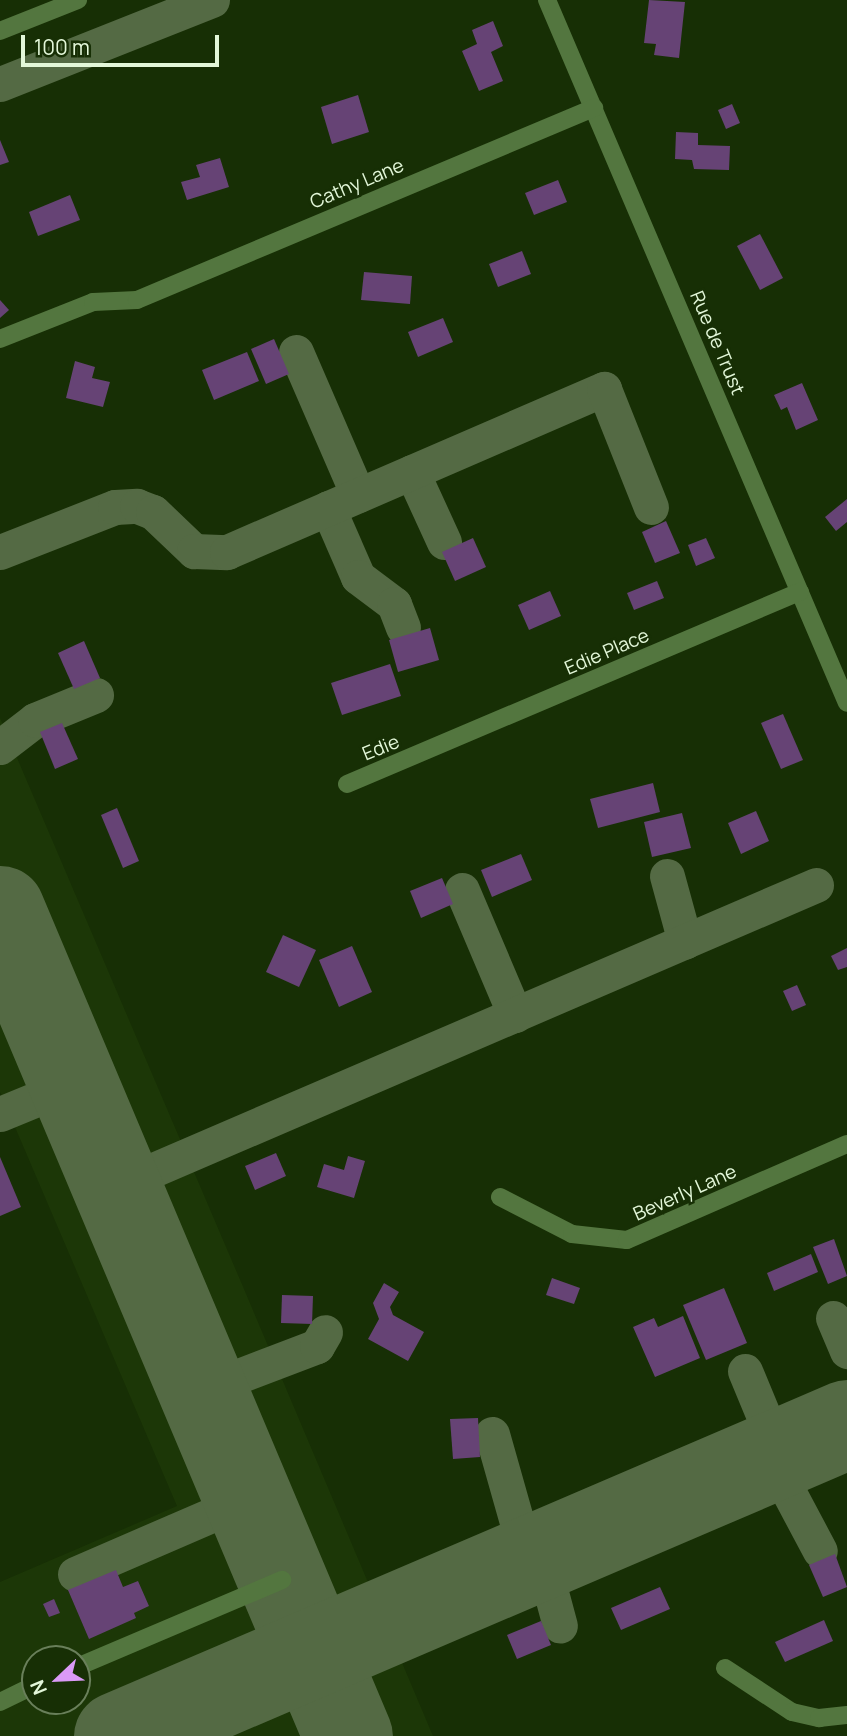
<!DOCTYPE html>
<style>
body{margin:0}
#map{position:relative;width:847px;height:1736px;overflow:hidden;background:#172f05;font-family:Manrope,sans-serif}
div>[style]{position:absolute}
.built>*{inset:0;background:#1c3707}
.taxiway>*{height:35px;margin:-17.5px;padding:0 17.5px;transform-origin:17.5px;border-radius:17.5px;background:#546a44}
.runway>*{height:89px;margin:-44.5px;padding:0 44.5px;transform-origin:44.5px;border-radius:44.5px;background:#546a44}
.building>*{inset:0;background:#664375}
.minor>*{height:18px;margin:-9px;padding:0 9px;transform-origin:9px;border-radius:9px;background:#53763f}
span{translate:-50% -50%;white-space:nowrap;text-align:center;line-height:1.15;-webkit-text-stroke:5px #172f05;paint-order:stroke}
.street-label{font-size:19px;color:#e3f7d9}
.north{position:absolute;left:21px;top:1645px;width:70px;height:70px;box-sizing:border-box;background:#172f05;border:2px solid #697f5a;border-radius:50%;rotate:247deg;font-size:19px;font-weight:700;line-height:28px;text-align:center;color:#e3f7d9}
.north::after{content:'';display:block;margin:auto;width:24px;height:32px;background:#da9af7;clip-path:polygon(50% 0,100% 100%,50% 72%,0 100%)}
.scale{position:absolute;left:21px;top:35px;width:198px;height:32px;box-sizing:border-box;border:4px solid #e3f7d9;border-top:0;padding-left:9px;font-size:21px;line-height:24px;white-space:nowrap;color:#e3f7d9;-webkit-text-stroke:5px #172f05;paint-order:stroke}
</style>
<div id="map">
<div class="built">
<div style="clip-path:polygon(evenodd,0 718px,244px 1289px,433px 1736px,0 1736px,0 1582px,177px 1506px,0 1092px,0 718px,35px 1659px,77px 1659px,77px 1701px,35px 1701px,35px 1659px)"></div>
</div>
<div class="taxiway">
<div style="left:0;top:84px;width:228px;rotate:-21.6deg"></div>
<div style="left:296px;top:352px;width:156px;rotate:66.6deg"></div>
<div style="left:412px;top:472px;width:77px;rotate:65.4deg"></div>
<div style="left:328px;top:508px;width:75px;rotate:66.5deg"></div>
<div style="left:358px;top:577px;width:45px;rotate:36.9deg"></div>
<div style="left:394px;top:604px;width:25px;rotate:69deg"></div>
<div style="left:0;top:552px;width:123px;rotate:-21.4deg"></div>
<div style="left:115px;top:507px;width:22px;rotate:-3deg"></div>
<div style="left:137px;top:506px;width:17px;rotate:21deg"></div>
<div style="left:153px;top:512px;width:57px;rotate:43.6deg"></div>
<div style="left:194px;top:551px;width:33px;rotate:2deg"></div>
<div style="left:227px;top:552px;width:411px;rotate:-23.4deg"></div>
<div style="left:604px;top:389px;width:127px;rotate:68.3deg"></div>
<div style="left:0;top:747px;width:44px;rotate:-37.6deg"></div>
<div style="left:35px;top:720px;width:66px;rotate:-22.3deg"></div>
<div style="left:667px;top:876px;width:68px;rotate:74.7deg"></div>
<div style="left:462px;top:890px;width:136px;rotate:67deg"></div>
<div style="left:0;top:934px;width:9px;rotate:-18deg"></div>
<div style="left:0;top:1114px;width:79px;rotate:-22.3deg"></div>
<div style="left:116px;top:1186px;width:762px;rotate:-23.27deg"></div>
<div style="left:833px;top:1318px;width:36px;rotate:67deg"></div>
<div style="left:745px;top:1371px;width:89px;rotate:67.5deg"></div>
<div style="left:202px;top:1390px;width:123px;rotate:-20.9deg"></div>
<div style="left:317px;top:1346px;width:16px;rotate:-60deg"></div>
<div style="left:492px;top:1434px;width:132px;rotate:74.2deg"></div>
<div style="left:770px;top:1457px;width:106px;rotate:62deg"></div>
<div style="left:541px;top:1555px;width:73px;rotate:75deg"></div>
<div style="left:75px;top:1574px;width:189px;rotate:-23.4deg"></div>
<div style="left:322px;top:1736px;width:24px;rotate:-24deg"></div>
</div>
<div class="runway">
<div style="left:0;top:910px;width:896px;rotate:67.15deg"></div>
<div style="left:118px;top:1736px;width:793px;rotate:-23.17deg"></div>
</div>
<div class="building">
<div style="clip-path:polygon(649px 0,685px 2px,679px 58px,654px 55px,656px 44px,644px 43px)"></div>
<div style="clip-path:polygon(493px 21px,503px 46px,491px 52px,503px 81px,479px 91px,462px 51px,477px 44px,472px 30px)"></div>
<div style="clip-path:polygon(358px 95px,369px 132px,332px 144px,321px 107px)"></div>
<div style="clip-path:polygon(732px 104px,740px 123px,726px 129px,718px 110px)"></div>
<div style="clip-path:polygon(676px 132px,698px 133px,698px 145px,730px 146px,729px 170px,694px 169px,692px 160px,675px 159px)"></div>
<div style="clip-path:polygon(0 140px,9px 162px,0 165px)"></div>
<div style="clip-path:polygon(220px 158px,229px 187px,187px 200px,181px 182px,200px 177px,196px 165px)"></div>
<div style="clip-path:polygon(558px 180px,567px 202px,534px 215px,525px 193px)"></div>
<div style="clip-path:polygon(70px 195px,80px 220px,38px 236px,29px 212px)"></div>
<div style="clip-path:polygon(760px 234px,783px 278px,760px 290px,737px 246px)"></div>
<div style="clip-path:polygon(522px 251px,531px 274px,498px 287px,489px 264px)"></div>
<div style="clip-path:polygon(364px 272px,412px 276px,410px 304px,361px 300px)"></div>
<div style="clip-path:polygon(0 300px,9px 310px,0 318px)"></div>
<div style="clip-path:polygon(443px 318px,453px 342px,418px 357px,408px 332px)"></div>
<div style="clip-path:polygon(274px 339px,289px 374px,266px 384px,251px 349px)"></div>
<div style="clip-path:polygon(247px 352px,259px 381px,214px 400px,202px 370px)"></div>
<div style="clip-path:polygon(75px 361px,95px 367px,92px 378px,110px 382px,103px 407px,66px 398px)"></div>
<div style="clip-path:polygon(802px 383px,818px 420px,796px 430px,787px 407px,781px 410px,774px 395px)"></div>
<div style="clip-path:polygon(847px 499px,847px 522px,836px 531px,825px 517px)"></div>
<div style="clip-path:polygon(666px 521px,680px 553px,655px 563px,642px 532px)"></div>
<div style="clip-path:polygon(473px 538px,486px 567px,455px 581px,442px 552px)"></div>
<div style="clip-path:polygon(706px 538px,715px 558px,696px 566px,688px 545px)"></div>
<div style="clip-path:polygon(657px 581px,664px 598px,634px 610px,627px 593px)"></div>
<div style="clip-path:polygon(550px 591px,561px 616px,529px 630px,518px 605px)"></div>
<div style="clip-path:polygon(430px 628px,439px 660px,398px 672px,389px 640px)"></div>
<div style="clip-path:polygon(84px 641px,100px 678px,74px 689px,58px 653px)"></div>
<div style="clip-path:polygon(390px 664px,401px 696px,342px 715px,331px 683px)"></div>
<div style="clip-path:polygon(783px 714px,803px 760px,781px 769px,761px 723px)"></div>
<div style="clip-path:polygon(62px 723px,78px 759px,55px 769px,40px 732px)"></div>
<div style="clip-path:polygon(653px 783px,660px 812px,598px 828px,590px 799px)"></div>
<div style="clip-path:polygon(117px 808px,139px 861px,123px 868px,101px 815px)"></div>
<div style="clip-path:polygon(756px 811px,769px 841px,741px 854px,728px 823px)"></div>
<div style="clip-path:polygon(682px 813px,691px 848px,652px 857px,644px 822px)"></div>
<div style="clip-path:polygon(521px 854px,532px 880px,492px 897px,481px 870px)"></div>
<div style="clip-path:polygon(442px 878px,453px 904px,421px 918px,410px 891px)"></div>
<div style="clip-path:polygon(283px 935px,316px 950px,299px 987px,266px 972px)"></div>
<div style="clip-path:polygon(352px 946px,372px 992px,339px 1007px,319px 960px)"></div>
<div style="clip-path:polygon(847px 948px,847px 967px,838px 970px,831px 956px)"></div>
<div style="clip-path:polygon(797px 985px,806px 1005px,792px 1011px,783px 991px)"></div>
<div style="clip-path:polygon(276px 1153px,286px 1176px,255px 1190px,245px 1166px)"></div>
<div style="clip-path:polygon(348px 1156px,365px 1161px,354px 1198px,317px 1187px,324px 1164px,344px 1170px)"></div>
<div style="clip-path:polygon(0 1157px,21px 1207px,0 1216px)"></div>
<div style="clip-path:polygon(834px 1239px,847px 1276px,828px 1284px,813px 1247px)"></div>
<div style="clip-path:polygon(811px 1254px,818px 1272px,774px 1291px,767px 1273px)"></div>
<div style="clip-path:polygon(552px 1278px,580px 1288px,574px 1304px,546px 1295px)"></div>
<div style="clip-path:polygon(384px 1283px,399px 1292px,390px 1307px,393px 1315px,424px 1332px,408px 1361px,368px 1339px,379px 1319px,373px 1303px)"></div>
<div style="clip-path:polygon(724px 1288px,747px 1343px,706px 1360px,683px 1305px)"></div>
<div style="clip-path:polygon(282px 1295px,313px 1296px,312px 1324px,281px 1323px)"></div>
<div style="clip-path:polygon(683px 1316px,700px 1358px,655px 1377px,633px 1327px,654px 1318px,658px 1327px)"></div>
<div style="clip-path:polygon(478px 1418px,480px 1457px,453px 1459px,450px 1419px)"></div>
<div style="clip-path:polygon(835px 1554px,847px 1587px,823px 1597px,809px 1565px)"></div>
<div style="clip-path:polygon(116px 1570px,123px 1587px,138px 1581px,149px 1606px,134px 1613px,136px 1618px,89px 1639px,68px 1590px)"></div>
<div style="clip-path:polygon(660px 1587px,670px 1609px,621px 1630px,611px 1608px)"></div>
<div style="clip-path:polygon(54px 1599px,60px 1613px,49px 1617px,43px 1604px)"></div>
<div style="clip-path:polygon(824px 1620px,833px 1641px,785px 1662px,775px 1642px)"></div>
<div style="clip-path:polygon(541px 1621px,551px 1645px,517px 1659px,507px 1635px)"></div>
</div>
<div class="minor">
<div style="left:547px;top:0;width:764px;rotate:66.89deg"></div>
<div style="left:0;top:31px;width:84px;rotate:-21.7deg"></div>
<div style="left:0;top:339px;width:100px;rotate:-21.7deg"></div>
<div style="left:93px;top:302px;width:44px;rotate:-2.6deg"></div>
<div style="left:137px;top:300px;width:496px;rotate:-22.8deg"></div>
<div style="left:347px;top:784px;width:492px;rotate:-23deg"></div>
<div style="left:500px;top:1197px;width:81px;rotate:27.2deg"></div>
<div style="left:572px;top:1234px;width:55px;rotate:6.2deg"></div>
<div style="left:627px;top:1240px;width:240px;rotate:-23.6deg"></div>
<div style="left:77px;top:1667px;width:223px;rotate:-23deg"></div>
<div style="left:725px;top:1668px;width:80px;rotate:33.3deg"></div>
<div style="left:792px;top:1712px;width:28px;rotate:13deg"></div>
<div style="left:819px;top:1718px;width:28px;rotate:-6deg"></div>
<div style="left:0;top:1702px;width:39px;rotate:-26deg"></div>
</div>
<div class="street-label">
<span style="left:357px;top:184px;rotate:-23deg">Cathy Lane</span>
<span style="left:717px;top:343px;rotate:67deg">Rue de Trust</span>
<span style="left:607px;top:652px;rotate:-23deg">Edie Place</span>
<span style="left:381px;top:748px;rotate:-22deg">Edie</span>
<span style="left:685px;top:1193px;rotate:-24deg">Beverly Lane</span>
</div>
<div class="north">N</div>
<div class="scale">100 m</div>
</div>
